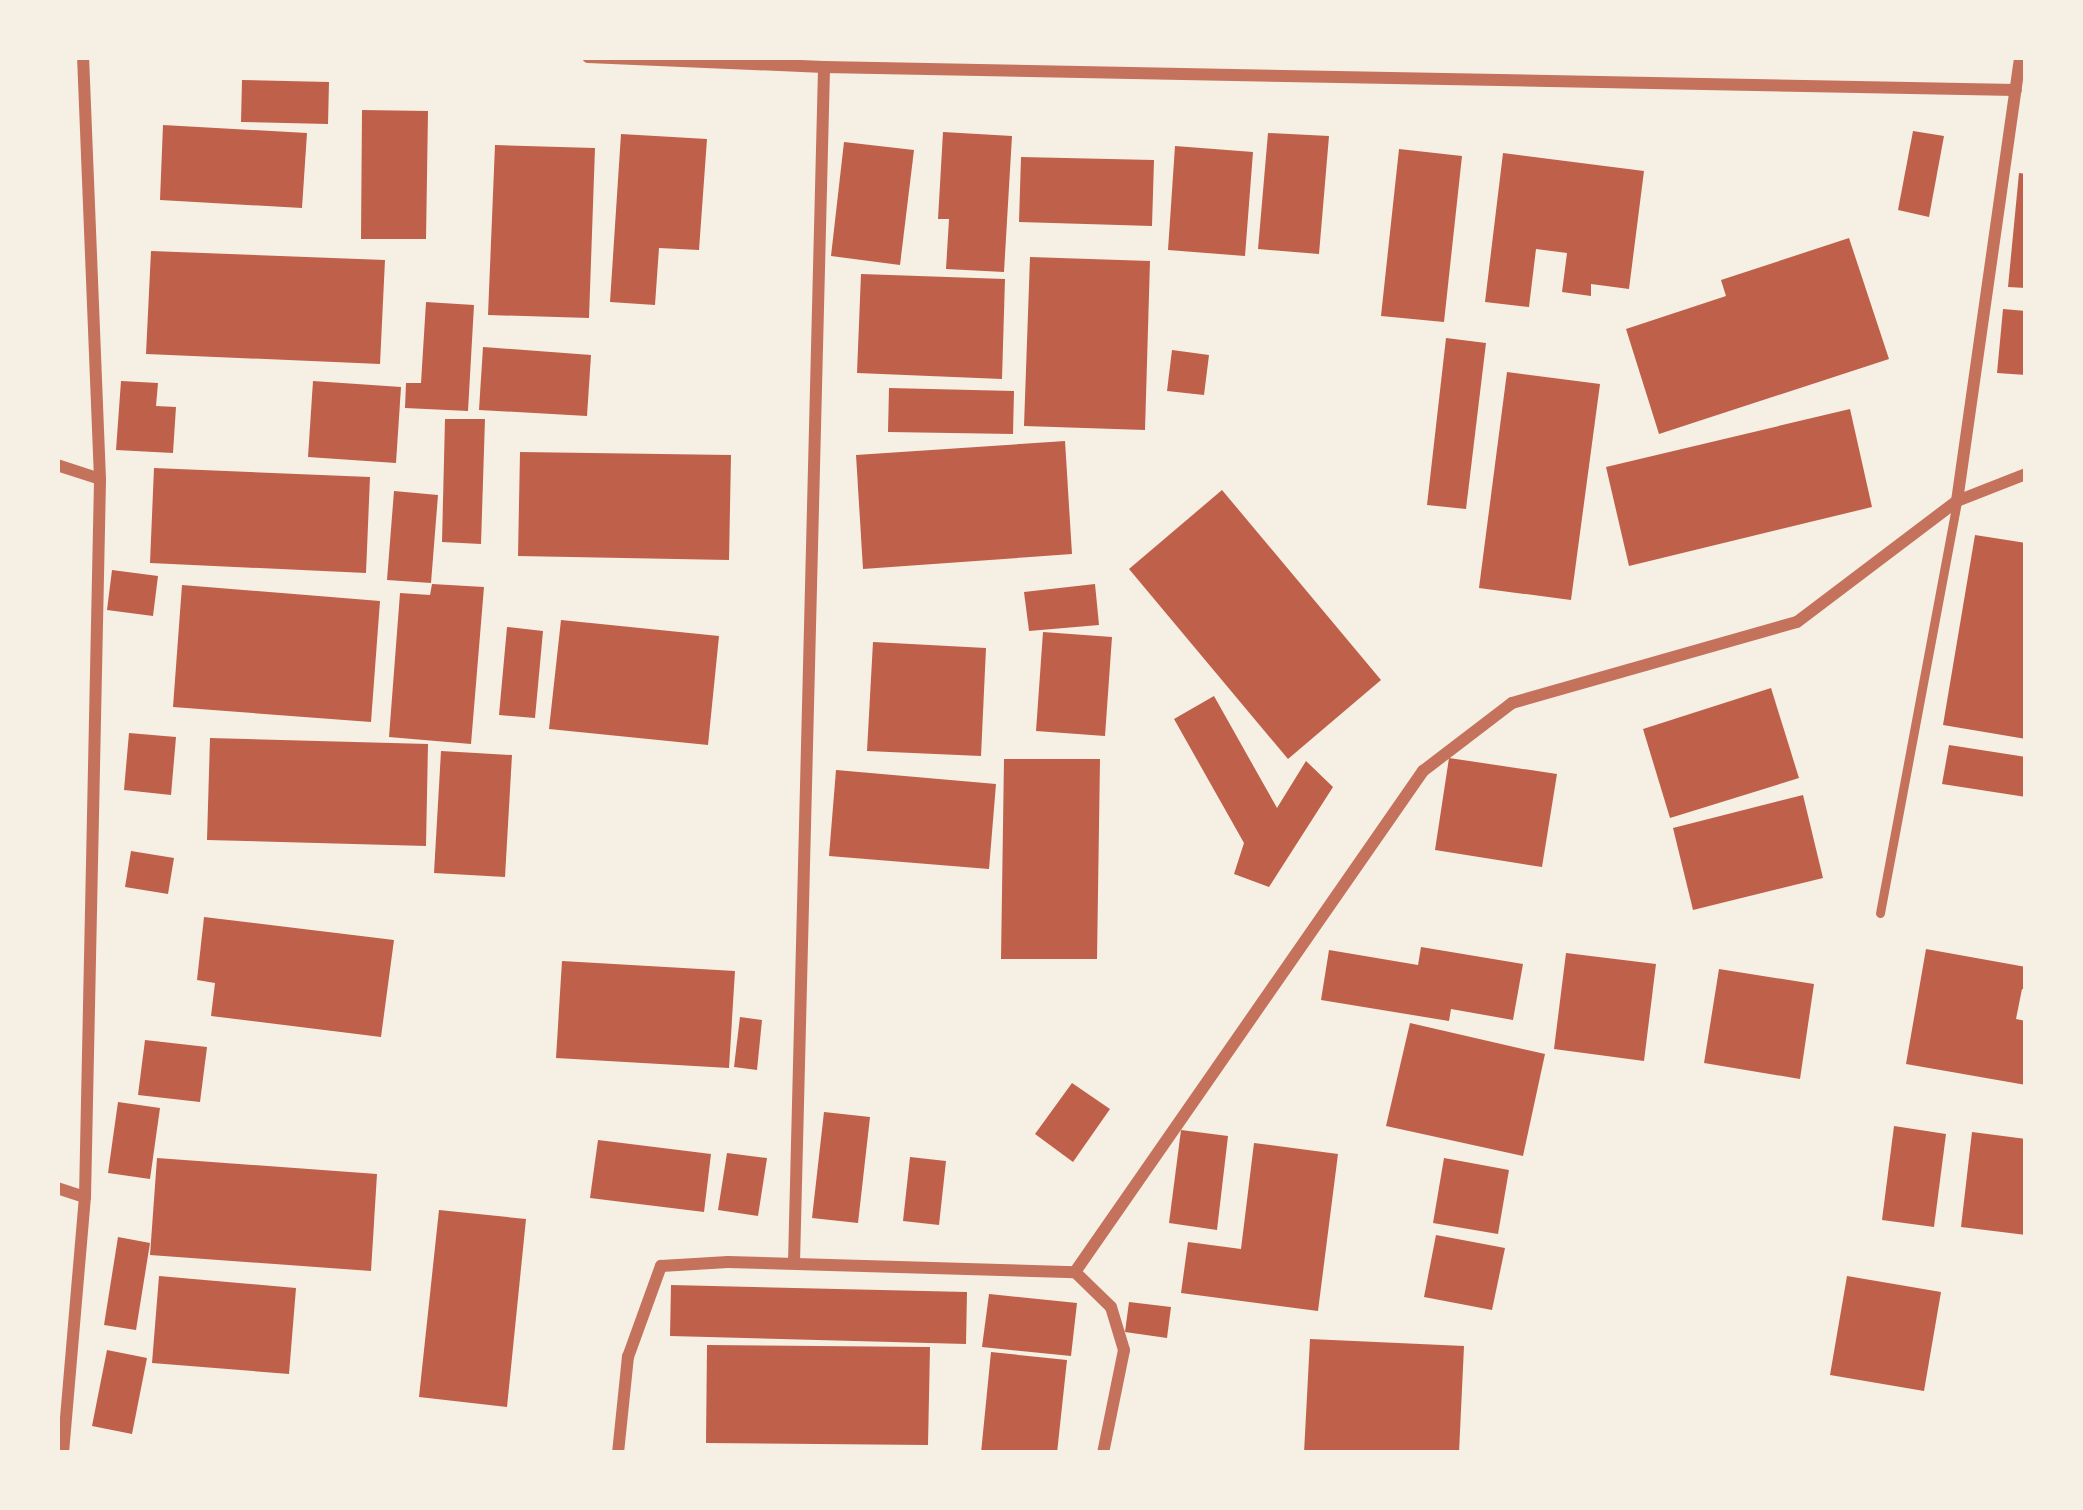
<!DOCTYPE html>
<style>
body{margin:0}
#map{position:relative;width:2083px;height:1510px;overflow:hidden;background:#f6efe4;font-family:Poppins,sans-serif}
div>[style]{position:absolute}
.building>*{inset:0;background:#bf614a}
.service>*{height:9px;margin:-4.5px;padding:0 4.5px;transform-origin:4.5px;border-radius:4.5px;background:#c5725c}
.minor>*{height:12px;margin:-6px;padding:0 6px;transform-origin:6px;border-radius:6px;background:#c5725c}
span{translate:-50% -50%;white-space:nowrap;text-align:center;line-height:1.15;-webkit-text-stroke:9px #f6efe4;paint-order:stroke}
.frame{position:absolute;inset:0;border:60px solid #f6efe4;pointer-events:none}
</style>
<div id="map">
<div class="building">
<div style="clip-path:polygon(242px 80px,329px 82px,328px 124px,241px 122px)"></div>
<div style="clip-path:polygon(362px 110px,428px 111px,426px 239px,361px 239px)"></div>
<div style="clip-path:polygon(163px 125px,307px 133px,302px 208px,160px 200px)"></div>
<div style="clip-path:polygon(1913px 131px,1944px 136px,1929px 217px,1898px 210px)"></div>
<div style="clip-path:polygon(943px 132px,1012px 136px,1004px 272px,946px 269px,949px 219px,938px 219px)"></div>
<div style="clip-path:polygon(1268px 133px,1329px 136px,1319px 254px,1258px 249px)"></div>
<div style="clip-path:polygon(621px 134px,707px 139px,699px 250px,659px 248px,655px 305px,610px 302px)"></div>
<div style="clip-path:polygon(844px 142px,914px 150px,900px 265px,831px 256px)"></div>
<div style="clip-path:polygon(495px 145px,595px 148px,589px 318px,488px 315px)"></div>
<div style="clip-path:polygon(1175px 146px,1253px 152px,1245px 256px,1168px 250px)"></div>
<div style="clip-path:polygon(1399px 149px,1462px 156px,1444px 322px,1381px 316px)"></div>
<div style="clip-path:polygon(1503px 153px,1644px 171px,1629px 289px,1591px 284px,1591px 296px,1562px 292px,1567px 253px,1536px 249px,1529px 307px,1485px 302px)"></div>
<div style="clip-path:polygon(1021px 157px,1154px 160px,1152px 226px,1019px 222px)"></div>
<div style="clip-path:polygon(2019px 173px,2026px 174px,2026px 288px,2008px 287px)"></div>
<div style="clip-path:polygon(1849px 238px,1889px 359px,1659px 434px,1626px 329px,1726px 296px,1721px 280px)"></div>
<div style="clip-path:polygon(151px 251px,385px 260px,380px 364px,146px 354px)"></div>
<div style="clip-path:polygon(1030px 257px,1150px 261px,1145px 430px,1024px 426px)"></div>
<div style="clip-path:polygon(861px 274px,1005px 279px,1002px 379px,857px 373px)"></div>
<div style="clip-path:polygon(426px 302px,474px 305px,468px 411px,405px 408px,406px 383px,421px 383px)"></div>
<div style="clip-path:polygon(2003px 309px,2026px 311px,2026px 375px,1997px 373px)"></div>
<div style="clip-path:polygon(1446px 338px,1486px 343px,1466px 509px,1427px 505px)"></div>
<div style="clip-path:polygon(483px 347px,591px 355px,587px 416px,479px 410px)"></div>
<div style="clip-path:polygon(1172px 350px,1209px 355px,1204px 395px,1167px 391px)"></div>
<div style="clip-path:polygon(1507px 372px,1600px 384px,1571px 600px,1479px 588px)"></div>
<div style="clip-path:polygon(121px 381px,158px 383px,156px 406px,176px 407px,173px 453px,116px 450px)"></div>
<div style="clip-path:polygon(313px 381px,401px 387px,396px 463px,308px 457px)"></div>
<div style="clip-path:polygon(889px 388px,1014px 391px,1013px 434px,888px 432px)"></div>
<div style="clip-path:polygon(1850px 409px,1872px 507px,1629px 566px,1606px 467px)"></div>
<div style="clip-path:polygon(445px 419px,485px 419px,481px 544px,442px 542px)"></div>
<div style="clip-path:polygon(1065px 441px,1072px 554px,863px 569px,856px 455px)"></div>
<div style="clip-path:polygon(520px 452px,731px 455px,729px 560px,518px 556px)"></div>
<div style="clip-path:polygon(154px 468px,370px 477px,366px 573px,150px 563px)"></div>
<div style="clip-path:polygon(1222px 490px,1381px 680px,1288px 759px,1129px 569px)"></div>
<div style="clip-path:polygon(394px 491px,438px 495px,431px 583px,387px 580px)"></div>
<div style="clip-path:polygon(1975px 535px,2026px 543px,2026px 739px,1943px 725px)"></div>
<div style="clip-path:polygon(112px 570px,158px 576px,153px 616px,107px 610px)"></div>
<div style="clip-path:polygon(432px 584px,484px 587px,471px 744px,389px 737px,400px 593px,430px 595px)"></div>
<div style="clip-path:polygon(1095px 584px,1099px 625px,1029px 631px,1024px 592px)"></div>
<div style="clip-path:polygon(182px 585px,380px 601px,371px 722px,173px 707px)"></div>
<div style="clip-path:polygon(561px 620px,719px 636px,708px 745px,549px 729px)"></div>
<div style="clip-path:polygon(507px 627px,543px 631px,535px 718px,499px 715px)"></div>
<div style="clip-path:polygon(1043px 632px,1112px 637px,1105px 736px,1036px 731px)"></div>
<div style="clip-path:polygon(873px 642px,986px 648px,981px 756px,867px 751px)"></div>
<div style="clip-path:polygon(1771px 688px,1799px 778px,1670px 818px,1643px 729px)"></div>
<div style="clip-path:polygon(1214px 696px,1277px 808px,1306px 761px,1333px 787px,1269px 887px,1234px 874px,1244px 843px,1174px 719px)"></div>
<div style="clip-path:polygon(129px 733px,176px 737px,171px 795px,124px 790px)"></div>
<div style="clip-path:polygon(210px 738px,428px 744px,426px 846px,207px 840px)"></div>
<div style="clip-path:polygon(1949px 745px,2026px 757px,2026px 797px,1942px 784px)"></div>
<div style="clip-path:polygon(441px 751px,512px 755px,505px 877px,434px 873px)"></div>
<div style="clip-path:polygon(1449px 758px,1557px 774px,1542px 867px,1435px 850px)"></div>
<div style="clip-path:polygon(1004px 759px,1100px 759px,1097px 959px,1001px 959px)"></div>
<div style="clip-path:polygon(836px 770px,996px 784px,989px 869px,829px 856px)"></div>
<div style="clip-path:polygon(1803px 795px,1823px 878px,1693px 910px,1673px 828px)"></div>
<div style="clip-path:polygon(131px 851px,174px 858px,168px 894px,125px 887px)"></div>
<div style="clip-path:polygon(204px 917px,394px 940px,381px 1037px,211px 1016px,215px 983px,197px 980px)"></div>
<div style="clip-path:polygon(1421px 947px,1523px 964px,1513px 1020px,1451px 1009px,1449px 1021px,1321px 1000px,1329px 950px,1418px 965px)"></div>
<div style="clip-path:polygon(1926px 949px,2026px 967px,2026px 990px,2022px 989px,2016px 1019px,2026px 1021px,2026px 1085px,1906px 1064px)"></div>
<div style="clip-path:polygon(1566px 953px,1656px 964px,1644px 1061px,1554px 1049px)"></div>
<div style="clip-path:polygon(562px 961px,735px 971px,729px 1068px,556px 1058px)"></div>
<div style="clip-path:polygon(1719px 969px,1814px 984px,1800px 1079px,1704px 1063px)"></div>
<div style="clip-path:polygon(740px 1017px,762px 1020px,757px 1070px,734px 1067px)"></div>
<div style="clip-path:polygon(1410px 1023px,1545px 1054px,1523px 1156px,1386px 1126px)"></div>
<div style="clip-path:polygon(145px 1040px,207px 1047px,200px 1102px,138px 1095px)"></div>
<div style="clip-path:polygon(1072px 1083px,1110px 1109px,1073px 1162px,1035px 1134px)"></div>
<div style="clip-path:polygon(118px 1102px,160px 1108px,150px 1179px,108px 1173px)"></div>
<div style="clip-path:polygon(824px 1112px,870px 1117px,858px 1223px,812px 1218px)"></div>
<div style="clip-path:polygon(1894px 1126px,1946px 1134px,1934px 1227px,1882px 1220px)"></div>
<div style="clip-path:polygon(1181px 1130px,1228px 1136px,1217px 1230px,1169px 1223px)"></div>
<div style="clip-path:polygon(1972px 1132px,2026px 1139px,2026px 1235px,1961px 1227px)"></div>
<div style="clip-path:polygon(598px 1140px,711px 1154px,704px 1212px,590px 1198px)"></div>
<div style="clip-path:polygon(1254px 1143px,1338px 1154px,1318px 1311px,1181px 1293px,1188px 1242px,1241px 1249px)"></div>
<div style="clip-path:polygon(727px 1153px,767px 1158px,758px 1216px,718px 1210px)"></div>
<div style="clip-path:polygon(910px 1157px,946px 1161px,939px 1225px,903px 1221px)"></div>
<div style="clip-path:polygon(157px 1158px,377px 1174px,371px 1271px,150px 1255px)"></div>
<div style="clip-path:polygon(1444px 1158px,1509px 1170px,1498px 1234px,1433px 1223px)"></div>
<div style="clip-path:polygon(439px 1210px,526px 1219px,507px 1407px,419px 1397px)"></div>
<div style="clip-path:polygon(1436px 1235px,1505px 1248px,1492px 1310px,1424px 1297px)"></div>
<div style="clip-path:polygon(118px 1237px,150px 1243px,136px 1330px,104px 1325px)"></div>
<div style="clip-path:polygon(159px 1276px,296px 1288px,289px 1374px,152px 1363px)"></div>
<div style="clip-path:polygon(1847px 1276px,1941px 1292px,1924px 1391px,1830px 1375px)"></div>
<div style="clip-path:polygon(671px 1285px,967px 1292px,966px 1344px,670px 1336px)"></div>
<div style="clip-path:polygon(989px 1294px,1077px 1303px,1071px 1356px,982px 1347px)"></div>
<div style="clip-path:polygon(1129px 1302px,1171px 1307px,1167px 1338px,1125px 1332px)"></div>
<div style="clip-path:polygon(1310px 1339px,1464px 1346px,1459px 1453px,1304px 1453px)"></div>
<div style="clip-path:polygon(707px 1345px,930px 1347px,928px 1445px,706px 1443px)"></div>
<div style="clip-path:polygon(107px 1350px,147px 1358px,132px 1434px,92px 1426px)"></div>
<div style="clip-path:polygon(991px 1352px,1067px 1360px,1057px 1453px,981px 1453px)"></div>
</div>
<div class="service">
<div style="left:1880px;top:913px;width:419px;rotate:-79.4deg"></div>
</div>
<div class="minor">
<div style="left:588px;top:57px;width:236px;rotate:2.4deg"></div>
<div style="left:824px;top:67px;width:1192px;rotate:1.11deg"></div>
<div style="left:57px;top:465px;width:45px;rotate:18deg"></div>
<div style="left:1957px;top:501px;width:448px;rotate:-81.9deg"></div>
<div style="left:57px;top:1188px;width:29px;rotate:18deg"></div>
<div style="left:794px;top:1263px;width:1196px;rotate:-88.56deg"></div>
<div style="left:1075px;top:1272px;width:610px;rotate:-55.22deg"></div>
<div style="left:1423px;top:771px;width:112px;rotate:-37.4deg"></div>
<div style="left:1512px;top:703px;width:296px;rotate:-15.9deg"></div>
<div style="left:1797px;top:622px;width:201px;rotate:-37.1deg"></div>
<div style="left:1957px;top:501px;width:74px;rotate:-21.4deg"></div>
<div style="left:63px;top:1453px;width:257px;rotate:-85.1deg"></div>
<div style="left:85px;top:1197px;width:718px;rotate:-88.8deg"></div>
<div style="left:100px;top:479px;width:422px;rotate:-92.3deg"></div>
<div style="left:618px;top:1453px;width:97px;rotate:-84.1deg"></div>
<div style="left:628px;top:1357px;width:97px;rotate:-70.1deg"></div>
<div style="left:661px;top:1266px;width:67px;rotate:-3.4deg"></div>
<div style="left:728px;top:1262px;width:347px;rotate:1.7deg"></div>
<div style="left:1075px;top:1272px;width:50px;rotate:44.2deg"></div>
<div style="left:1111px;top:1307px;width:45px;rotate:73.2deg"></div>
<div style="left:1124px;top:1350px;width:105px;rotate:101.5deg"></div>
</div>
<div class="frame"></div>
</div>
